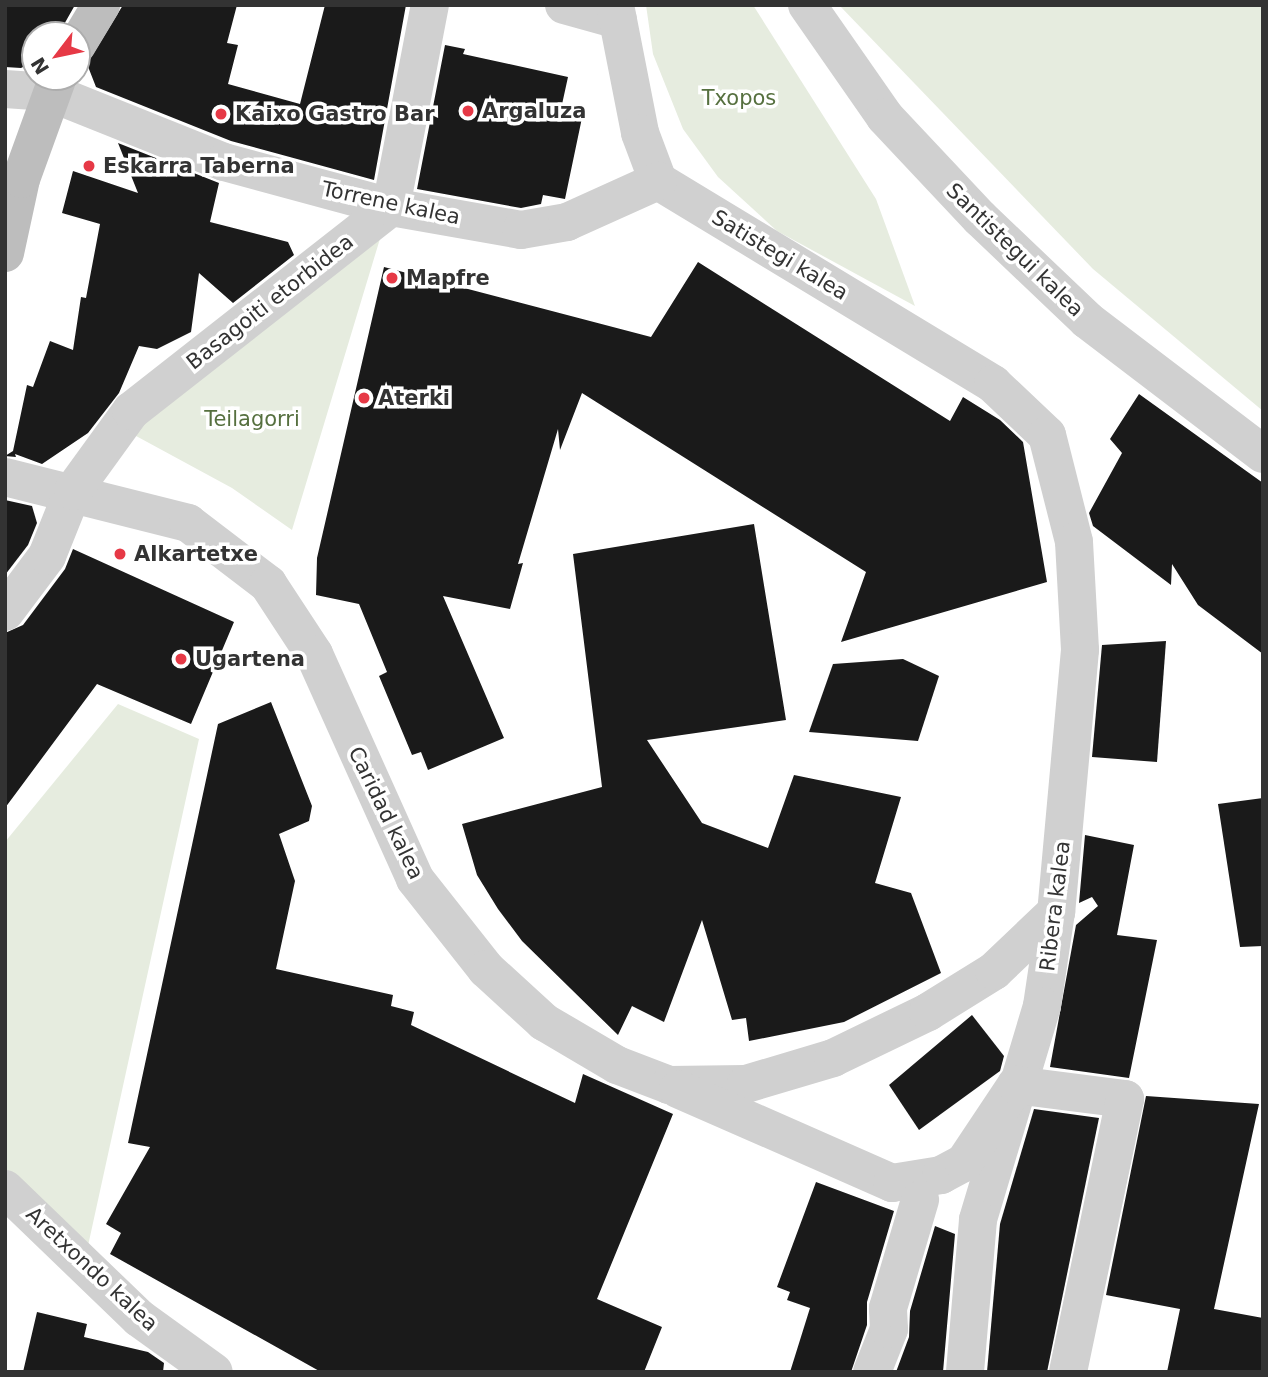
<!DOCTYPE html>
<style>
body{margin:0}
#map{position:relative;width:1268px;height:1377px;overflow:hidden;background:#fff;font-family:"DejaVu Sans",sans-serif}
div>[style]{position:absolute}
.green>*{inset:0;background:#e6ecdf}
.building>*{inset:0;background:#1a1a1a}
.street>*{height:38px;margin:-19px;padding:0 19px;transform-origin:19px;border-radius:19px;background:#d0d0d0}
.secondary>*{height:38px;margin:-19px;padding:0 19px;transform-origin:19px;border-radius:19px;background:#bdbdbd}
.dots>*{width:19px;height:19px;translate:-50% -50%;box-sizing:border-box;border:4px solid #fff;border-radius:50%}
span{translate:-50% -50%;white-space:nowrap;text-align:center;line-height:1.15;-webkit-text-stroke:7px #fff;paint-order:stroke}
.park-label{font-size:21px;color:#56703f}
.poi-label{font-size:21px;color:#333;font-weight:700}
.left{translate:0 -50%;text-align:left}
.street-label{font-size:21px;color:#333}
.frame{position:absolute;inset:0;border:7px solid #333;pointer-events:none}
.north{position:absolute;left:21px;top:21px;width:70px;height:70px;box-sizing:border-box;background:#fff;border:2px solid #adadad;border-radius:50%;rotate:238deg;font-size:19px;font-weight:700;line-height:28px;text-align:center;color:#333}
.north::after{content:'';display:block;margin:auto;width:24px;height:32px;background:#e63946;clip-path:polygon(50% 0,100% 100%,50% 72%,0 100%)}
</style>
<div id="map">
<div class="green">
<div style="clip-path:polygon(646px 5px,753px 5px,876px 199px,915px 306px,777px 231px,718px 177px,683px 129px,653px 54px)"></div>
<div style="clip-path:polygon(839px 5px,1263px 5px,1263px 411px,1093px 269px)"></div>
<div style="clip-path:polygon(382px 232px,292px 530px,232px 488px,125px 430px)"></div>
<div style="clip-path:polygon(118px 704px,199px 739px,84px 1264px,5px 1191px,5px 842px)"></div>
</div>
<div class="building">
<div style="clip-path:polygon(5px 5px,75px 5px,58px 35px,35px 35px,35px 61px,21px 68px,5px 67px)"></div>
<div style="clip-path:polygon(123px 5px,237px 5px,227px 43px,238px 45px,228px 84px,300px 104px,325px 5px,406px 5px,374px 180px,231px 141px,96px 87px,87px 64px)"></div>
<div style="clip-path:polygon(445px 45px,465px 49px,463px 54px,568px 77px,561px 109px,583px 113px,565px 199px,543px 195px,541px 204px,521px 208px,417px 189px)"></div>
<div style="clip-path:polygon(118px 143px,219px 183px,210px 222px,288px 242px,294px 255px,233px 303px,199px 273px,191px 332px,157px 349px,139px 346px,119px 393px,88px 433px,42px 464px,15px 454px,16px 457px,5px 456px,13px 451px,27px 385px,33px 387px,50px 341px,73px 350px,81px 297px,86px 298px,100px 224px,62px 213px,73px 171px,138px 193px)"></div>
<div style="clip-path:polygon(698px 262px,950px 421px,963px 397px,1000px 420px,1023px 442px,1047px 582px,841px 642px,866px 572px,582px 393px,560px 450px,558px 429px,518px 564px,523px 563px,510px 609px,443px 596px,504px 738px,428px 770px,421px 752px,412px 755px,379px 676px,387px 672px,359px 604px,316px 595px,317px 558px,384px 267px,651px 337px)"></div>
<div style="clip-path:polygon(1139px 394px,1263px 483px,1263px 654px,1198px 605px,1172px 564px,1171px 585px,1093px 526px,1089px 513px,1122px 453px,1110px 439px)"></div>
<div style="clip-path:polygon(5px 500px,32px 506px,37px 523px,28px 545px,5px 575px)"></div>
<div style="clip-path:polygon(754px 524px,786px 720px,647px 740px,702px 823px,768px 848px,794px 775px,901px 797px,875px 883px,911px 893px,941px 973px,844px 1022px,749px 1041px,746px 1018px,732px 1020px,702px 920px,664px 1022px,632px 1006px,618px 1035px,522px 941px,498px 909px,477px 875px,462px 824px,602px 787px,573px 554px)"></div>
<div style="clip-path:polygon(73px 549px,234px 622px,191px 724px,97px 684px,5px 808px,5px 633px,23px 625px,65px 569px)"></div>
<div style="clip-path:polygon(1166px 641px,1157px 762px,1092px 757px,1102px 645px)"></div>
<div style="clip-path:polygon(903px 659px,939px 676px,918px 741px,809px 732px,833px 664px)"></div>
<div style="clip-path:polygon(271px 702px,312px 806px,309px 821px,279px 834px,295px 881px,276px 969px,393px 995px,391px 1006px,414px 1012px,411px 1025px,575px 1103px,583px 1074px,673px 1114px,597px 1299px,662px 1327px,644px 1372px,321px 1372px,110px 1254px,121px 1233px,106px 1224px,150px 1147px,128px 1143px,218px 724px)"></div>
<div style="clip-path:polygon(1263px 798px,1263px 946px,1240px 947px,1218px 804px)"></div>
<div style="clip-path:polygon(1085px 835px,1134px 845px,1117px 935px,1157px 940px,1129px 1078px,1050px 1067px,1076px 925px,1098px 906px,1092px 897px,1079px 903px)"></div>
<div style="clip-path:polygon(972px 1015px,1004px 1056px,1000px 1071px,919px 1130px,889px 1085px)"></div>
<div style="clip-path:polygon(1146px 1096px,1259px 1104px,1214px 1309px,1263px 1318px,1263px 1372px,1167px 1372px,1180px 1309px,1106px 1295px)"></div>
<div style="clip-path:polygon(1034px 1109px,1099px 1118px,1047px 1372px,987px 1372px,1000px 1224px)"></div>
<div style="clip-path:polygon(816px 1182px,894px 1211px,867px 1302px,867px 1325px,851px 1372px,790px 1372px,810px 1308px,787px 1300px,790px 1292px,777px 1287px)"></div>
<div style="clip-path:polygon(935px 1226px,955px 1234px,943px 1372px,896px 1372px,909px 1337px,910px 1311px)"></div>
<div style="clip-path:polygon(37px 1312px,87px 1324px,84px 1337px,148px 1352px,164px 1363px,163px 1372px,23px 1372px)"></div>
</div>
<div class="street">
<div style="left:564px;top:5px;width:56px;rotate:15.5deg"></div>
<div style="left:615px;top:5px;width:130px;rotate:78.9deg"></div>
<div style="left:640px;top:133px;width:51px;rotate:69.4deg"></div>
<div style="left:658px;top:181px;width:392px;rotate:31.2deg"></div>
<div style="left:993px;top:384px;width:74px;rotate:43.4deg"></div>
<div style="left:1047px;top:435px;width:110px;rotate:75.8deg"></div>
<div style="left:1074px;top:542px;width:108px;rotate:86.8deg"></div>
<div style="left:1080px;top:650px;width:263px;rotate:95.2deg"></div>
<div style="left:1056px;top:912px;width:95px;rotate:98.5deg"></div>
<div style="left:1042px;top:1006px;width:223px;rotate:106.7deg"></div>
<div style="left:978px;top:1220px;width:153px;rotate:94.9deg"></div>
<div style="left:807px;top:5px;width:136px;rotate:55.1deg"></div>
<div style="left:885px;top:117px;width:139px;rotate:46.8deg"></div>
<div style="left:980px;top:218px;width:148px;rotate:43.6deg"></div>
<div style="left:1087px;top:320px;width:221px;rotate:37.3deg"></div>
<div style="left:5px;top:89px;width:44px;rotate:3.9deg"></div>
<div style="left:49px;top:92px;width:188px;rotate:21.8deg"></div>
<div style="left:224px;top:162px;width:173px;rotate:15.1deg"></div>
<div style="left:391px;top:207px;width:132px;rotate:10deg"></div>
<div style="left:521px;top:230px;width:47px;rotate:-9.9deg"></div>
<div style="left:567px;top:222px;width:100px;rotate:-24.3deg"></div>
<div style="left:5px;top:477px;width:189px;rotate:14.1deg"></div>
<div style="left:188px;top:523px;width:101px;rotate:37.3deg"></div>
<div style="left:268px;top:584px;width:84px;rotate:56.7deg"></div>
<div style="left:314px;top:654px;width:247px;rotate:65.8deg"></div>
<div style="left:415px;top:879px;width:115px;rotate:51.7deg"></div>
<div style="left:486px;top:969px;width:79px;rotate:42.4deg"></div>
<div style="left:544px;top:1022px;width:85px;rotate:30.5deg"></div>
<div style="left:617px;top:1065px;width:56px;rotate:21deg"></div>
<div style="left:669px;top:1085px;width:77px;rotate:-0.7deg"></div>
<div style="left:746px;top:1084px;width:91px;rotate:-16.6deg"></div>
<div style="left:833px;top:1058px;width:106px;rotate:-25.8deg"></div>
<div style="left:928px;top:1012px;width:78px;rotate:-31.8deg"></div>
<div style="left:994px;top:971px;width:86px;rotate:-43.6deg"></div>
<div style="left:5px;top:612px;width:70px;rotate:-53.1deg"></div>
<div style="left:47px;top:556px;width:70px;rotate:-68.2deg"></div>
<div style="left:73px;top:491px;width:99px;rotate:-54.1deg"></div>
<div style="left:131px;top:411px;width:330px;rotate:-38.1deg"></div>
<div style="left:391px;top:207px;width:206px;rotate:-79.1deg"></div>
<div style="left:678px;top:1089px;width:234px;rotate:23.7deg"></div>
<div style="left:892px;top:1183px;width:50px;rotate:-9.3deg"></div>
<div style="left:941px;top:1175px;width:26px;rotate:-28deg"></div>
<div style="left:964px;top:1163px;width:94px;rotate:-56.3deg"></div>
<div style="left:1016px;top:1085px;width:110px;rotate:7.3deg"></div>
<div style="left:1125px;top:1099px;width:279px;rotate:101.8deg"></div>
<div style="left:5px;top:1189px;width:186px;rotate:43.9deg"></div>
<div style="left:139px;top:1318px;width:92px;rotate:35.8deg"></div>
<div style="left:872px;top:1372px;width:46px;rotate:-68.4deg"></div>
<div style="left:889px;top:1329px;width:21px;rotate:-93deg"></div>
<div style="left:888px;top:1308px;width:113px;rotate:-73.5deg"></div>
</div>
<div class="secondary">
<div style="left:77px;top:45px;width:47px;rotate:-59deg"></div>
<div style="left:5px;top:253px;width:76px;rotate:-77.8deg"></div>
<div style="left:21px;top:179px;width:109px;rotate:-70.1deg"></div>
</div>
<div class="dots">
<div style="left:468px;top:111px;background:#e63946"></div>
<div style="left:221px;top:114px;background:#e63946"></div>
<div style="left:89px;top:166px;background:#e63946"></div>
<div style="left:392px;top:278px;background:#e63946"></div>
<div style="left:364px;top:398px;background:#e63946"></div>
<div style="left:120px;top:554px;background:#e63946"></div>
<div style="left:181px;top:659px;background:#e63946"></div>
</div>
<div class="park-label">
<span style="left:739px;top:98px">Txopos</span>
<span style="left:252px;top:419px">Teilagorri</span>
</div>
<div class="poi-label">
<span class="left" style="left:482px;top:111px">Argaluza</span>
<span class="left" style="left:235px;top:114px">Kaixo Gastro Bar</span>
<span class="left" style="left:103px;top:166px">Eskarra Taberna</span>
<span class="left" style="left:406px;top:278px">Mapfre</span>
<span class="left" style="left:378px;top:398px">Aterki</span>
<span class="left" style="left:134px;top:554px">Alkartetxe</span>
<span class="left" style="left:195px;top:659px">Ugartena</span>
</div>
<div class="street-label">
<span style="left:391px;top:203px;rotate:12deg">Torrene kalea</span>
<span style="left:1015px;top:250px;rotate:44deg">Santistegui kalea</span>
<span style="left:780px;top:255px;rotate:31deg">Satistegi kalea</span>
<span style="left:270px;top:302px;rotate:-38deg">Basagoiti etorbidea</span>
<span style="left:386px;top:813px;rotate:64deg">Caridad kalea</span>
<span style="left:1055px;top:906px;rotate:-83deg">Ribera kalea</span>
<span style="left:92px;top:1269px;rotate:43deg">Aretxondo kalea</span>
</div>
<div class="frame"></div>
<div class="north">N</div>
</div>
